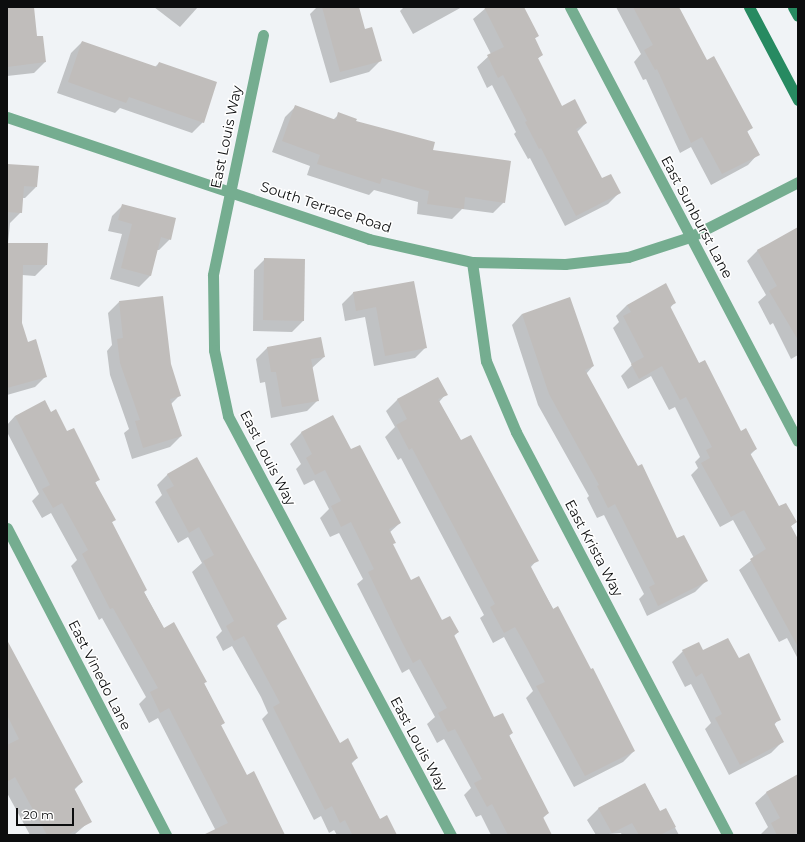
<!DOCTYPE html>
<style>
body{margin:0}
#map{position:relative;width:805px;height:842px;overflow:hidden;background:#f0f3f6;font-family:Montserrat,sans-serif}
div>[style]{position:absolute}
.shadow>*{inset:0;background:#0003}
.building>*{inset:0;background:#c0bdbb}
.minor>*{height:11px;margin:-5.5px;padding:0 5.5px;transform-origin:5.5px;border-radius:5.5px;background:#75ad90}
.secondary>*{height:11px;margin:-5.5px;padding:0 5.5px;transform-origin:5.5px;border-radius:5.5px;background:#278a61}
span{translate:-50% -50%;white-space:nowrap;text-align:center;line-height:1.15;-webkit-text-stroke:3px #fff;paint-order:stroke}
.street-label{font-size:14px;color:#0c0d0e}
.frame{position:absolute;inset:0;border:8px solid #0c0d0e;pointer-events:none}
.scale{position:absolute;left:16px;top:808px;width:58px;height:18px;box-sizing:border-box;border:2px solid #0c0d0e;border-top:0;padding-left:5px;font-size:12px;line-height:14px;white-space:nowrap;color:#0c0d0e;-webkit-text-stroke:3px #fff;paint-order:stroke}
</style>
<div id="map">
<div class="shadow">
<div style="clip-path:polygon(7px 7px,33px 7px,36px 37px,45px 62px,34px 73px,7px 76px)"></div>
<div style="clip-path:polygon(154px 7px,198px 7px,180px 27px)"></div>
<div style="clip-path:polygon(317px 7px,358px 7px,364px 30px,380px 61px,369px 72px,330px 83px,310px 14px)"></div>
<div style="clip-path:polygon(404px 7px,462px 7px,413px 34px,400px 11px)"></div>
<div style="clip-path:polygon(487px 7px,523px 7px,538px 36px,534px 39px,542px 55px,537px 59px,562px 107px,586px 123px,577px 132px,601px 179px,619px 193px,608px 204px,565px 226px,530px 158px,528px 159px,514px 134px,516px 132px,492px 85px,487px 88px,477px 67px,491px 54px,473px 19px)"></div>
<div style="clip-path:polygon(616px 7px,678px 7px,706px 61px,751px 128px,747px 132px,758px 154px,748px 165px,711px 185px,691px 147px,680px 153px,646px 79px,643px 80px,634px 62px,641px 54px)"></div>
<div style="clip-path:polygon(82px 42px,155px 67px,159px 63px,203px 122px,192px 133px,120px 108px,115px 113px,57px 93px,71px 53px)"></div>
<div style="clip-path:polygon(296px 106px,333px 120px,339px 114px,504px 202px,493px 213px,462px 209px,452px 219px,417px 214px,418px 202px,374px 190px,369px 195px,307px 175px,310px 166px,272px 152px,285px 117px)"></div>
<div style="clip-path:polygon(7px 165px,36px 187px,25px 198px,22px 198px,21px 212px,10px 223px,8px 244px,46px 265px,35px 276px,22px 275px,21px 324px,27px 343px,46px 376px,35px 387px,7px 395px)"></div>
<div style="clip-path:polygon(123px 205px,170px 239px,159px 250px,156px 250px,150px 276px,139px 287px,110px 279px,122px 234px,108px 231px,112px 216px)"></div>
<div style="clip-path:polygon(798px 237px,798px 355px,791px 359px,773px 323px,770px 325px,758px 302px,766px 295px,747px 261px,758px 250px)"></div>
<div style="clip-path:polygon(265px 259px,303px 321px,292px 332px,253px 331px,254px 270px)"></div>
<div style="clip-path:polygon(413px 282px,426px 347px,415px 358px,374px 366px,365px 317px,345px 321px,342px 304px,353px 293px)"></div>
<div style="clip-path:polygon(119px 302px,170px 364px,180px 395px,171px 404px,181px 436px,170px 447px,132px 459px,124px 433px,129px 429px,110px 375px,107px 351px,112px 345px,108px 313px)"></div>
<div style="clip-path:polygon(675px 302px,670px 308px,699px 364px,740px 432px,756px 449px,750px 455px,779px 508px,795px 522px,790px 527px,798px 542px,798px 659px,787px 638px,779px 642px,739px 570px,754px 558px,733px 520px,720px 527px,691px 475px,698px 468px,695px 462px,700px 457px,675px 407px,669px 410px,651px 376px,628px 389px,621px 376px,632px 365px,613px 328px,619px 322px,616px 316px,627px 305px)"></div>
<div style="clip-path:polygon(522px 314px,593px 366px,586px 374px,676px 540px,706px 581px,695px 592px,647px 616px,639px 599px,644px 594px,604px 515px,597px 518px,587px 498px,589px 496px,538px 405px,512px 325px)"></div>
<div style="clip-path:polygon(320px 338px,324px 357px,312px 368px,318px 400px,307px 411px,271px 418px,265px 382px,260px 383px,256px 359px,267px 348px)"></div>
<div style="clip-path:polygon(437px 378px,446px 394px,439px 402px,461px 441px,537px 560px,530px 568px,634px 751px,623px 762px,574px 787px,526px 698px,533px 691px,504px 637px,493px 643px,480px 618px,484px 615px,401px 458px,398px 460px,385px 437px,395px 427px,386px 411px,397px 400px)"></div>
<div style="clip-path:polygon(50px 413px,99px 479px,95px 483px,114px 520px,111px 523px,144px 592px,164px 629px,205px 682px,204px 684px,224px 723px,220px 726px,246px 776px,284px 835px,212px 835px,216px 831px,158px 718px,149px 723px,139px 704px,146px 697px,102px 618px,99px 620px,71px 566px,77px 560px,51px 513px,42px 518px,32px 501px,39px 494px,7px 432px,7px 425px,15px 416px)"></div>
<div style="clip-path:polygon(332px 416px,351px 451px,400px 523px,389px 533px,392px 545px,411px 582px,441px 622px,458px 632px,453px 637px,493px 719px,512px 733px,509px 736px,548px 813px,542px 819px,551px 835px,491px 835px,481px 815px,476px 817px,464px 795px,471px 788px,444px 739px,437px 743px,427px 724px,435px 717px,409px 669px,402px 673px,392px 653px,357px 584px,363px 579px,339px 533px,330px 537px,320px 518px,329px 509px,314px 480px,304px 485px,296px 469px,301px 464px,290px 444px,301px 433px)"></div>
<div style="clip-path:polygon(168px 474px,285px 618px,276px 627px,339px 744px,357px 758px,351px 764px,380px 820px,396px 835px,337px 835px,334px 830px,329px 833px,321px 816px,314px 820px,262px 719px,268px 713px,261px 697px,232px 646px,223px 651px,216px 637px,222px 631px,192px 572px,202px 563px,188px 537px,178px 543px,155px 502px,162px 495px,157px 485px)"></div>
<div style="clip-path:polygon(7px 643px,82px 782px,74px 790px,90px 821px,74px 835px,30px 835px,7px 793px)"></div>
<div style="clip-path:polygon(683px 651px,703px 652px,779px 719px,774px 725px,782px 742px,771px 753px,729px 775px,705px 729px,711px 723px,691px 684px,685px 687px,672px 662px)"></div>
<div style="clip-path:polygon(798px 775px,798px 835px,760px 835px,768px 827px,755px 803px,766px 793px)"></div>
<div style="clip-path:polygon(645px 784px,660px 812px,665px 809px,679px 835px,622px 835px,621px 833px,596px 835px,587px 820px,598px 809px)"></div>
</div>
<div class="building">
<div style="clip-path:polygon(7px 7px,34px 7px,37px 36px,43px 36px,46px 62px,7px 67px)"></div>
<div style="clip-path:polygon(322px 7px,359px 7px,365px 29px,372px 27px,382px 61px,340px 72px)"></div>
<div style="clip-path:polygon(484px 7px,524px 7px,539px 36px,535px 38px,543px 55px,538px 58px,562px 106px,575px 99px,587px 123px,576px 129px,602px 178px,611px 174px,621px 193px,576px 216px,541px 148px,539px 149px,525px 122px,527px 121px,503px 75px,498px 78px,487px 55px,504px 47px)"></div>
<div style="clip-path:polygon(633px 7px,679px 7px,707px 60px,714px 56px,753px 128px,747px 131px,760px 155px,722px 174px,702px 137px,691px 143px,657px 69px,655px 70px,644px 50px,653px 45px)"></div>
<div style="clip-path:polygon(82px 41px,157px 67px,159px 62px,217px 82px,204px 123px,129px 97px,126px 103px,68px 82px)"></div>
<div style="clip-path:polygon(295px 105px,336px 120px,338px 112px,357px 119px,356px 121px,435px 142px,433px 150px,511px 161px,505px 203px,465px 197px,464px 209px,427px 204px,429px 191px,382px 178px,380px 184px,317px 164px,320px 155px,282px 141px)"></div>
<div style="clip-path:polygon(7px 164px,39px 166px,37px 187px,24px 186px,22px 213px,7px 212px)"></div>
<div style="clip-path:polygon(122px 204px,176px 218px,171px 240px,161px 237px,151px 276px,121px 268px,132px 224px,118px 220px)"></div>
<div style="clip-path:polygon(798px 227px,798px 340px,769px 291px,777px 286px,757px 250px)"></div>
<div style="clip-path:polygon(7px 243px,48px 243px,47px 265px,23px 265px,22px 323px,28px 342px,36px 339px,47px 377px,7px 388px)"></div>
<div style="clip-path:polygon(264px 258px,305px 259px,304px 321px,263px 320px)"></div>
<div style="clip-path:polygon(414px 281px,427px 348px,385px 356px,376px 307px,356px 311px,353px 292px)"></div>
<div style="clip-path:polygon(666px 283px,676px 303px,670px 306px,699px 363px,705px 360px,741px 431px,746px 428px,757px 449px,750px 453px,779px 506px,786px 503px,797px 522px,791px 526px,798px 539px,798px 647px,750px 559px,766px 549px,744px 510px,731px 517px,701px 463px,710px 458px,706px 450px,712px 447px,686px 397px,680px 400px,662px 366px,639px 379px,631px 364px,644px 357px,623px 316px,631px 312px,627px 305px)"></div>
<div style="clip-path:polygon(163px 296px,171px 364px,181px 396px,170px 399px,182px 436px,143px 448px,135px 421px,140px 420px,120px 363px,117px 339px,123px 338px,119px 301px)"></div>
<div style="clip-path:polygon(570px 297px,594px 366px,585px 370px,638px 466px,642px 464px,677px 538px,684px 535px,708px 581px,658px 606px,649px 587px,655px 584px,615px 504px,608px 508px,597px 486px,599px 485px,549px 394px,522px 314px)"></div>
<div style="clip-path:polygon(321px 337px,325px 357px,311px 359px,319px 401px,282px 407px,276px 372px,271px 372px,267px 347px)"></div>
<div style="clip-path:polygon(438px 377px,448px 395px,438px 399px,461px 440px,471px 435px,539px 561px,530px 565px,553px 609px,558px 606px,591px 669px,593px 668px,635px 751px,585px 776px,536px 686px,545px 682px,527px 648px,515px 627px,504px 633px,490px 607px,495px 604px,412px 448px,409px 450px,396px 425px,407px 419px,397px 399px)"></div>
<div style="clip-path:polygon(45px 400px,51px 412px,56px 409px,67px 431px,74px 428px,100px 480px,95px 482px,116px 520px,112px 522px,147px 590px,144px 592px,164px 628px,174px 622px,207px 682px,204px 683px,225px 723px,221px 725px,247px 775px,254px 771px,285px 835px,203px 835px,228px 823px,169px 708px,160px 713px,150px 692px,158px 688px,113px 608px,110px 609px,82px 554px,88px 550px,62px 503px,53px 508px,42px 489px,50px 485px,15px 416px)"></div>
<div style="clip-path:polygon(333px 415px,351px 449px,360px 445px,401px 523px,389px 529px,396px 543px,393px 544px,411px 580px,419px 576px,442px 620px,450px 616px,459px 632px,454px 635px,494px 717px,503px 713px,513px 733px,509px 735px,549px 813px,543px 817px,552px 835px,508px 835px,492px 804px,487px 807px,474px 783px,482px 779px,455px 729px,448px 732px,438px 713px,447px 708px,420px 659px,413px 663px,402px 642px,368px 572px,374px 569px,351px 522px,341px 527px,331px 506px,341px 501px,325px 470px,315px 475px,306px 458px,312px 454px,301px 432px)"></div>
<div style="clip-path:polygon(197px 457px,287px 619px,276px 624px,340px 743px,348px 738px,358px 758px,351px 762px,380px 819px,387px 815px,397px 835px,350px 835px,352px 834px,345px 820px,340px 823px,332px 806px,325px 810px,273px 707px,280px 703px,271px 686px,244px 636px,234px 641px,226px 626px,234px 621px,203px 561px,214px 555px,199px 527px,189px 533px,166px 490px,174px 486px,167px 474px)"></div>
<div style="clip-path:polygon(728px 638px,739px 658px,749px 653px,781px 720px,774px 723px,784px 742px,740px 765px,715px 718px,722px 714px,702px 673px,696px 677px,682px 650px,699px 642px,703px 650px)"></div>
<div style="clip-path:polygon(7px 640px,83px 782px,74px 788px,92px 822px,67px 835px,47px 835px,15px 777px,7px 782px,7px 745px,19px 739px,7px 715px)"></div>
<div style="clip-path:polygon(798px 774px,798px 832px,792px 835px,777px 835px,771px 823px,780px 818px,766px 792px)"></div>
<div style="clip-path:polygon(645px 783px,660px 811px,666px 808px,676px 827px,660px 835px,639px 835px,632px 823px,612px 833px,598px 808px)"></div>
</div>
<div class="minor">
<div style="left:570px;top:7px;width:490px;rotate:62.3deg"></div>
<div style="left:263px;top:35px;width:245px;rotate:101.8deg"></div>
<div style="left:213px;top:275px;width:75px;rotate:89.2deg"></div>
<div style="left:214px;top:350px;width:67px;rotate:78deg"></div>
<div style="left:228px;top:416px;width:475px;rotate:62deg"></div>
<div style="left:7px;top:117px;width:382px;rotate:18.6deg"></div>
<div style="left:369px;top:239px;width:106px;rotate:12.6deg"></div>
<div style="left:472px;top:262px;width:93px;rotate:1.2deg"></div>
<div style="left:565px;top:264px;width:63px;rotate:-6.3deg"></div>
<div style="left:628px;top:257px;width:65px;rotate:-17.9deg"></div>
<div style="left:690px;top:237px;width:121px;rotate:-27deg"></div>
<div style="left:472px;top:262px;width:100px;rotate:82deg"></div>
<div style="left:486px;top:361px;width:77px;rotate:67.1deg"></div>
<div style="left:516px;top:432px;width:455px;rotate:62.3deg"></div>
<div style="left:7px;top:528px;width:346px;rotate:62.6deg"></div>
</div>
<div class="secondary">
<div style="left:749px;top:7px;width:105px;rotate:62.2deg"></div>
<div style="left:793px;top:7px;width:10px;rotate:61deg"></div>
</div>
<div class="street-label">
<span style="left:226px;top:137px;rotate:-78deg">East Louis Way</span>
<span style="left:326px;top:207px;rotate:18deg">South Terrace Road</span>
<span style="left:697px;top:217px;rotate:62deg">East Sunburst Lane</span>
<span style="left:268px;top:458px;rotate:63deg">East Louis Way</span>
<span style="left:594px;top:548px;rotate:62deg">East Krista Way</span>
<span style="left:100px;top:675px;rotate:63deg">East Vinedo Lane</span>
<span style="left:419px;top:744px;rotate:62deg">East Louis Way</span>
</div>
<div class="frame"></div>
<div class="scale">20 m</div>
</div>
